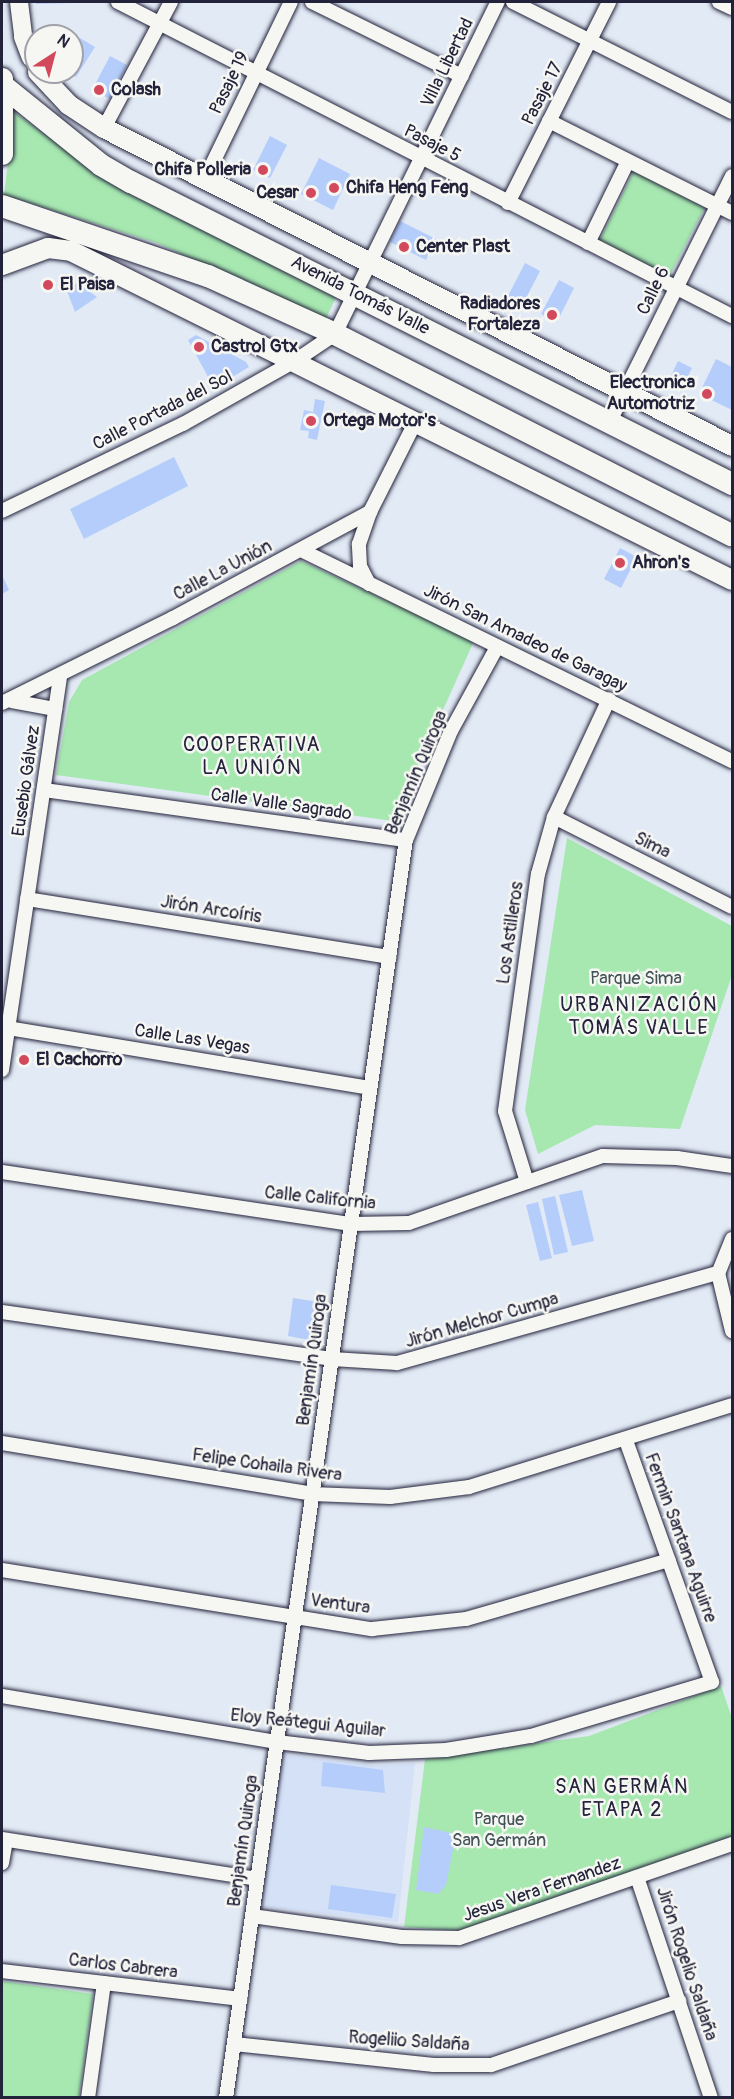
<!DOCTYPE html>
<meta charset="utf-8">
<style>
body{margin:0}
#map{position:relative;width:734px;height:2099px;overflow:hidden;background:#e2eaf5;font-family:Pangolin,sans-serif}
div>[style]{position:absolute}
.built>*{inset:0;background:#d4e1f7}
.green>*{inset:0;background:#a7e8b1}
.building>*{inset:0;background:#b5cdfb}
.roads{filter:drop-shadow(0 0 2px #22223b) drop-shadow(0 0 2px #22223b)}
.minor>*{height:14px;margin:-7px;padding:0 7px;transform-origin:7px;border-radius:7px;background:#f6f6f2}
.tertiary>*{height:18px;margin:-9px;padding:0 9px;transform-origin:9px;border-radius:9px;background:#f6f6f2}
.secondary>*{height:20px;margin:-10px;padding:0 10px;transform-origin:10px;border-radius:10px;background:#f6f6f2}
.primary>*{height:22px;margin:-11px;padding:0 11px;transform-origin:11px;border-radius:11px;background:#f6f6f2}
.dots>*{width:16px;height:16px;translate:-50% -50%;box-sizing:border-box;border:3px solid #f6f6f2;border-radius:50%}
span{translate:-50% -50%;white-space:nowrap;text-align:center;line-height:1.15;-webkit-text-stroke:5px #f6f6f2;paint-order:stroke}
.street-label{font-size:18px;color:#22223b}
.poi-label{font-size:18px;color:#22223b;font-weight:700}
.left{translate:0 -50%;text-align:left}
.right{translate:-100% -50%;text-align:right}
.park-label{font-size:18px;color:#435458}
.neighbourhood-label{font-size:20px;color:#22223b;letter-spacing:1.5px}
.frame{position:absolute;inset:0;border:3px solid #22223b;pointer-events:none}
.north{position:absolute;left:24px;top:24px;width:60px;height:60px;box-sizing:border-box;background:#f6f6f2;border:2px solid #a1a1a9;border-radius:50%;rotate:36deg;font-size:16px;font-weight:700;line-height:24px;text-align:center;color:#22223b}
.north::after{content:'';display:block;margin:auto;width:21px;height:27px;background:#d1495b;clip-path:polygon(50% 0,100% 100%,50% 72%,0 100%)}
</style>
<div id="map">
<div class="built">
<div style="clip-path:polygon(278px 1754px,374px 1765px,415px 1763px,398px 1922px,256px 1906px)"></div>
</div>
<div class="green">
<div style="clip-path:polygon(14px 112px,111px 182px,336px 297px,326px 319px,157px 243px,4px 195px)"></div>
<div style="clip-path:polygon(634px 171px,705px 207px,669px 277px,600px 240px)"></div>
<div style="clip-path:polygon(301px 561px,474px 641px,393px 821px,56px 775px,69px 702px,82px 680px)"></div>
<div style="clip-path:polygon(567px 838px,732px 926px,732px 975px,680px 1129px,595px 1125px,538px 1154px,525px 1110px)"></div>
<div style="clip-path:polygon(721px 1686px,732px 1718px,732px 1837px,462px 1931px,404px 1927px,425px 1759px,589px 1736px)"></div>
<div style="clip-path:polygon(2px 1981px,93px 1994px,79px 2097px,2px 2097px)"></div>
</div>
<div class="building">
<div style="clip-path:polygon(36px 2px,72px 2px,72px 3px,36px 4px)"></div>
<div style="clip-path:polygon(80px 38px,95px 47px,76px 77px,68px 72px,72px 72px,72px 50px)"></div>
<div style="clip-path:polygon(110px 56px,127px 65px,110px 99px,92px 90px)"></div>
<div style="clip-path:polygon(270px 136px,287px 145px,270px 178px,253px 170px)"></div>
<div style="clip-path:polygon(319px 158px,350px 174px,333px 210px,301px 194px)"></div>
<div style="clip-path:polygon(400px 221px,436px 239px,426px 260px,390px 242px)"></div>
<div style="clip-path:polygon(525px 263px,540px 271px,522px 306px,507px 298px)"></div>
<div style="clip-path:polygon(559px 280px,574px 288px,557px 322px,541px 314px)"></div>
<div style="clip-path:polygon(64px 283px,79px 284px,97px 297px,75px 312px)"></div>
<div style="clip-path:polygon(196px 335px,246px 362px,249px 367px,214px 388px,188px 340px)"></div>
<div style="clip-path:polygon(716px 359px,732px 367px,732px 410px,699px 394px)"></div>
<div style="clip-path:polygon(678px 361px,692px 368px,684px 384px,670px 378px)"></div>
<div style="clip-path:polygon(315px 399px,325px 401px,317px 440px,308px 438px,309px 431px,300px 430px,304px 410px,313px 412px)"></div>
<div style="clip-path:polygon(174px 457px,188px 486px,84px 539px,70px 509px)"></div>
<div style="clip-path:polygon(620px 548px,637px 557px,621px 588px,604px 579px)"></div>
<div style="clip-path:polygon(2px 575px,9px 590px,2px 594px)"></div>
<div style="clip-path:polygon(582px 1190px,594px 1241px,572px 1246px,559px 1195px)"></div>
<div style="clip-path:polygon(555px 1196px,568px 1252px,554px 1255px,542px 1199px)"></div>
<div style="clip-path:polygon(538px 1202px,552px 1258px,540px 1261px,526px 1205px)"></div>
<div style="clip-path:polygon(293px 1298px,326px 1303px,320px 1342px,288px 1336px)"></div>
<div style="clip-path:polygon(323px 1762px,383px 1770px,385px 1793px,321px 1786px)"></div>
<div style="clip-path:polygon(424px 1827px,456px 1834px,446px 1885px,438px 1894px,416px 1890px)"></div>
<div style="clip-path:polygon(331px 1885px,396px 1894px,392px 1918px,328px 1909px)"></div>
</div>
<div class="roads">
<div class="minor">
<div style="left:118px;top:2px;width:690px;rotate:27.09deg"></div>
<div style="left:312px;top:2px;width:167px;rotate:26.3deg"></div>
<div style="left:513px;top:2px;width:245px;rotate:26.7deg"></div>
<div style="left:719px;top:2px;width:14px;rotate:25deg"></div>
<div style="left:549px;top:121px;width:205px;rotate:26.7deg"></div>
<div style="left:104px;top:128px;width:143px;rotate:-62deg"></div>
<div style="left:204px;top:181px;width:199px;rotate:-64.1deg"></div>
<div style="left:508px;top:203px;width:225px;rotate:-63.3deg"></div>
<div style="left:588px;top:243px;width:91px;rotate:-64deg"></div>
<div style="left:609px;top:423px;width:276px;rotate:-63.5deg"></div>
<div style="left:2px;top:511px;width:201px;rotate:-25.7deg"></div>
<div style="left:183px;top:424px;width:129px;rotate:-29.4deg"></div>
<div style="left:295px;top:361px;width:48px;rotate:-34deg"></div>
<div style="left:335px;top:334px;width:370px;rotate:-63.9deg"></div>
<div style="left:301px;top:550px;width:480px;rotate:26.1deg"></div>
<div style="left:369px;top:584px;width:20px;rotate:-117deg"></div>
<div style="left:360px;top:566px;width:22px;rotate:-93deg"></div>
<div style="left:359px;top:544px;width:34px;rotate:-71deg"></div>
<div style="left:12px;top:701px;width:44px;rotate:10.5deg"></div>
<div style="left:2px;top:703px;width:191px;rotate:-26.4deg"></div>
<div style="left:173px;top:618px;width:224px;rotate:-28.3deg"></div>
<div style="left:370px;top:512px;width:102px;rotate:-63.2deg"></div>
<div style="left:44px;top:790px;width:365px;rotate:7.9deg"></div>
<div style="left:554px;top:817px;width:199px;rotate:26.8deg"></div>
<div style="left:27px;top:899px;width:367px;rotate:9.1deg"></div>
<div style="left:8px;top:1028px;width:367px;rotate:9.4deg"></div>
<div style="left:2px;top:1070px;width:398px;rotate:-81.6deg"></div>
<div style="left:2px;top:1172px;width:353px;rotate:8.5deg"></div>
<div style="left:351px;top:1224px;width:58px;rotate:-1deg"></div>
<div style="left:409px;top:1223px;width:205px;rotate:-19.1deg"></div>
<div style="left:603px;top:1156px;width:74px;rotate:1.5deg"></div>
<div style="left:677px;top:1158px;width:56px;rotate:8.3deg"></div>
<div style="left:527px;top:1182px;width:74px;rotate:-107.2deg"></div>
<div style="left:505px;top:1111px;width:239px;rotate:-82.1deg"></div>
<div style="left:538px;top:874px;width:59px;rotate:-74.3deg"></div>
<div style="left:554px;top:817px;width:130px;rotate:-65deg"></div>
<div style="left:732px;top:1239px;width:37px;rotate:112deg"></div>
<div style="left:718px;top:1273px;width:60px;rotate:76.4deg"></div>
<div style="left:2px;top:1312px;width:333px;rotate:8.1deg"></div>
<div style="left:332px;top:1359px;width:65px;rotate:3.5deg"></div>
<div style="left:397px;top:1363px;width:333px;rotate:-15.7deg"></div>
<div style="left:2px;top:1443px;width:314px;rotate:9.3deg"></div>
<div style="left:312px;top:1494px;width:78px;rotate:2.2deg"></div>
<div style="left:390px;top:1497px;width:80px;rotate:-7.2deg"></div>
<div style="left:469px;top:1487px;width:275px;rotate:-17.3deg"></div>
<div style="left:2px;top:1570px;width:375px;rotate:9.1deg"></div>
<div style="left:372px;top:1629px;width:95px;rotate:-6.1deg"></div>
<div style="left:466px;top:1619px;width:211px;rotate:-16.2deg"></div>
<div style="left:2px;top:1696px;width:279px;rotate:9.5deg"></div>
<div style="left:277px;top:1742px;width:93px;rotate:6.8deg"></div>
<div style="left:369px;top:1753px;width:77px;rotate:-2.2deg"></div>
<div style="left:446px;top:1750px;width:86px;rotate:-9.4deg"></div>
<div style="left:531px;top:1736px;width:189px;rotate:-16.6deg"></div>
<div style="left:712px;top:1682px;width:256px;rotate:-109.6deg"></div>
<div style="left:2px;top:1839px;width:258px;rotate:8.9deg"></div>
<div style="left:2px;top:1863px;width:23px;rotate:-80deg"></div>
<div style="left:637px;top:1877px;width:233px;rotate:71.5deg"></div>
<div style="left:252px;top:1916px;width:151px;rotate:8deg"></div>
<div style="left:402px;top:1937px;width:57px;rotate:1deg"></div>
<div style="left:459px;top:1938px;width:289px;rotate:-19deg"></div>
<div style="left:2px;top:1971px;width:240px;rotate:6.7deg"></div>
<div style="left:234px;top:2044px;width:201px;rotate:6deg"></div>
<div style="left:434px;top:2065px;width:57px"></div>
<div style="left:491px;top:2065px;width:199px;rotate:-18.8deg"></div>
<div style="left:88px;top:2098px;width:116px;rotate:-82.1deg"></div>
<div style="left:226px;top:2098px;width:1271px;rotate:-81.86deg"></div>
<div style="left:406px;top:840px;width:118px;rotate:-67.6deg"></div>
<div style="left:451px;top:731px;width:96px;rotate:-61.3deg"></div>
</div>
<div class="tertiary">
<div style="left:19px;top:2px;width:35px;rotate:83deg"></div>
<div style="left:23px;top:37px;width:22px;rotate:69deg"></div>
</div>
<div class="secondary">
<div style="left:38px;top:72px;width:45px;rotate:46.8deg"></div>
<div style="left:69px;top:105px;width:42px;rotate:33.3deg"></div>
<div style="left:104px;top:128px;width:704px;rotate:26.86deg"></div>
<div style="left:2px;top:265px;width:49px;rotate:-20.3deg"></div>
<div style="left:48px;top:248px;width:23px;rotate:7deg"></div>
<div style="left:71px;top:251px;width:738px;rotate:26.46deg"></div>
</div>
<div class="primary">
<div style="left:2px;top:79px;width:75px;rotate:90deg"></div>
<div style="left:2px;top:85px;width:127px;rotate:38.9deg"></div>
<div style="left:101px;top:165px;width:34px;rotate:30deg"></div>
<div style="left:131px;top:182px;width:673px;rotate:26.68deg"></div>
<div style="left:2px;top:206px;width:218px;rotate:18.8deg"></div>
<div style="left:208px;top:276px;width:140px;rotate:24.5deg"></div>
<div style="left:335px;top:334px;width:445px;rotate:26.9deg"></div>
</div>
</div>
<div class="dots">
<div style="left:99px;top:90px;background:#d1495b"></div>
<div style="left:263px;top:170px;background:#d1495b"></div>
<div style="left:334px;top:188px;background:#d1495b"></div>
<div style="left:311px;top:193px;background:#d1495b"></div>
<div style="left:404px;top:247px;background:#d1495b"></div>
<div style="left:48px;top:285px;background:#d1495b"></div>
<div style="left:552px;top:315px;background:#d1495b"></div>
<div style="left:199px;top:347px;background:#d1495b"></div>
<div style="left:707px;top:394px;background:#d1495b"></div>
<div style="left:311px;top:421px;background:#d1495b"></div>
<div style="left:620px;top:563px;background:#d1495b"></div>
<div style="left:24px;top:1060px;background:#d1495b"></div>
</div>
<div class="street-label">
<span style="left:448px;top:63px;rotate:-64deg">Villa Libertad</span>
<span style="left:230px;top:83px;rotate:-64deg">Pasaje 19</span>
<span style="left:543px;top:94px;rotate:-63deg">Pasaje 17</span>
<span style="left:432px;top:144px;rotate:27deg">Pasaje 5</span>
<span style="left:654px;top:291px;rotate:-64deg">Calle 6</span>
<span style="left:360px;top:296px;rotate:27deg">Avenida Tomás Valle</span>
<span style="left:163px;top:411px;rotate:-27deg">Calle Portada del Sol</span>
<span style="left:223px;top:571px;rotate:-28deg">Calle La Unión</span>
<span style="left:525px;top:639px;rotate:26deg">Jirón San Amadeo de Garagay</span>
<span style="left:417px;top:773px;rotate:-67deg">Benjamín Quiroga</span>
<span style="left:27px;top:781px;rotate:-82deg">Eusebio Gálvez</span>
<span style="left:281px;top:805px;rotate:8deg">Calle Valle Sagrado</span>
<span style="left:652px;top:846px;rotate:27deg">Sima</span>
<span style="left:211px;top:910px;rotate:9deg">Jirón Arcoíris</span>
<span style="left:511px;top:933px;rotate:-82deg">Los Astilleros</span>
<span style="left:192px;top:1040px;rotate:9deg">Calle Las Vegas</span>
<span style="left:320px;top:1199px;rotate:6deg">Calle California</span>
<span style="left:482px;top:1321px;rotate:-16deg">Jirón Melchor Cumpa</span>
<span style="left:313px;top:1360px;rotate:-82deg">Benjamín Quiroga</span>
<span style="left:267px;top:1466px;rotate:8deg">Felipe Cohaila Rivera</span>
<span style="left:680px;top:1538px;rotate:70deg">Fermin Santana Aguirre</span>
<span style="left:340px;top:1605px;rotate:8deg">Ventura</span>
<span style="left:308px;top:1724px;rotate:6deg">Eloy Reátegui Aguilar</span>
<span style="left:244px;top:1841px;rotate:-82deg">Benjamín Quiroga</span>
<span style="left:542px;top:1890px;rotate:-19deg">Jesus Vera Fernandez</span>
<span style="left:686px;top:1964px;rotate:72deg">Jirón Rogelio Saldaña</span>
<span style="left:123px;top:1967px;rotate:7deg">Carlos Cabrera</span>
<span style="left:409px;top:2042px;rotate:4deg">Rogeliio Saldaña</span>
</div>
<div class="poi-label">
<span class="left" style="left:111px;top:90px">Colash</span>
<span class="right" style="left:251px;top:170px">Chifa Polleria</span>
<span class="left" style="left:346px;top:188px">Chifa Heng Feng</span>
<span class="right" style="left:299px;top:193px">Cesar</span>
<span class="left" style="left:416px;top:247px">Center Plast</span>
<span class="left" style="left:60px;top:285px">El Paisa</span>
<span class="right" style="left:540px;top:315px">Radiadores<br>Fortaleza</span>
<span class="left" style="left:211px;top:347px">Castrol Gtx</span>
<span class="right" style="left:695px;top:394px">Electronica<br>Automotriz</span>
<span class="left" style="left:323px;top:421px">Ortega Motor's</span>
<span class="left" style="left:632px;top:563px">Ahron's</span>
<span class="left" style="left:36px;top:1060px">El Cachorro</span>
</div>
<div class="park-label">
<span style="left:636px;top:979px">Parque Sima</span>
<span style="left:499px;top:1831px">Parque<br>San Germán</span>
</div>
<div class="neighbourhood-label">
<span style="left:252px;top:756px">COOPERATIVA<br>LA UNIÓN</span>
<span style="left:639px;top:1016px">URBANIZACIÓN<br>TOMÁS VALLE</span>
<span style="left:622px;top:1798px">SAN GERMÁN<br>ETAPA 2</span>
</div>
<div class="frame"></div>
<div class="north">N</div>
</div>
